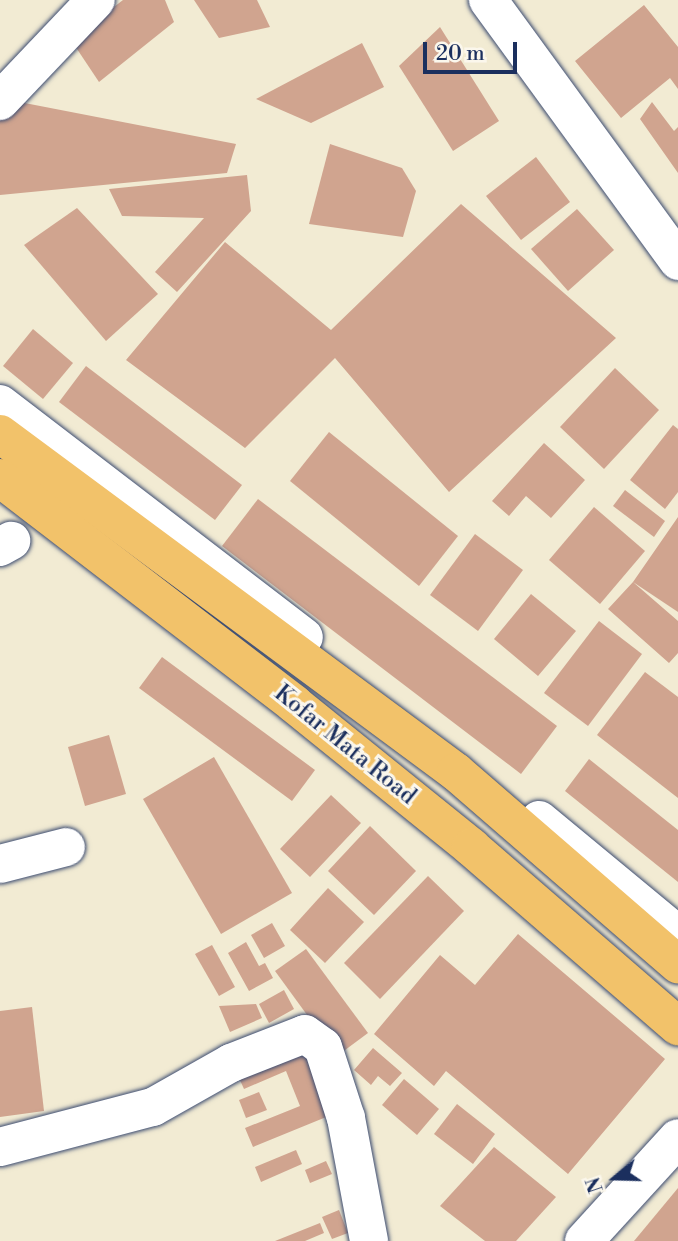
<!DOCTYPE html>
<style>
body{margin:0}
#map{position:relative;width:678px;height:1241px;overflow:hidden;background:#f2ebd3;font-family:"Libre Bodoni",serif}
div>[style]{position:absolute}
.building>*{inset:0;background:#d0a48f}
.roads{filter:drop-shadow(0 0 2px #3b4b70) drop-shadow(0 0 2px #3b4b70)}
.minor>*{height:38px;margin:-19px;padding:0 19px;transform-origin:19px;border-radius:19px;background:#fff}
.major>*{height:38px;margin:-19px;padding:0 19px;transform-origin:19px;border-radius:19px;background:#f2c26a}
span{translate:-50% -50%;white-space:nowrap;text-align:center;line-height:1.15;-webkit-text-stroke:6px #fbf7ec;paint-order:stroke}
.street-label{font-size:23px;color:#1b2f5e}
.north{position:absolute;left:580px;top:1143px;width:70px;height:70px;-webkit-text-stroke:5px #fbf7ec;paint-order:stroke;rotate:251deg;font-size:19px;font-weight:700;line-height:28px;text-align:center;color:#1b2f5e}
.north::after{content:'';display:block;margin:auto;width:24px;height:32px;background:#1b2f5e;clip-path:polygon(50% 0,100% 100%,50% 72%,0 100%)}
.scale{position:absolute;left:423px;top:42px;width:94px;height:32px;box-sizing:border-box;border:4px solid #1b2f5e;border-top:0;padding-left:9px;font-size:21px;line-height:24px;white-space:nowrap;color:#1b2f5e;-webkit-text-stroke:5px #fbf7ec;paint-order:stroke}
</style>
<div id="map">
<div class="building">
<div style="clip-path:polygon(123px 0,165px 0,174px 22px,99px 82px,71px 40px)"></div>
<div style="clip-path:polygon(194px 0,257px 0,270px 27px,219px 38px)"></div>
<div style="clip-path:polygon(644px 5px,678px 47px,678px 89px,670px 78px,621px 118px,575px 61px)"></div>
<div style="clip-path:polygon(440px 27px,499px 121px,453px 151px,399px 66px)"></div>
<div style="clip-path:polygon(362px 43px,384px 87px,311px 123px,256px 99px)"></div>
<div style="clip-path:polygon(4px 99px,236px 144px,227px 173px,0 195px,0 111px)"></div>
<div style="clip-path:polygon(652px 102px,674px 131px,678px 127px,678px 173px,640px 119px)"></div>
<div style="clip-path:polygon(330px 144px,402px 168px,416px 191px,403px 237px,309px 224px)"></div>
<div style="clip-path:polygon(536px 157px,570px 202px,521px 240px,486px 196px)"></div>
<div style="clip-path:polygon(247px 175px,251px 211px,177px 292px,155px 272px,204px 218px,122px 216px,109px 189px)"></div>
<div style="clip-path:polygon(461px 204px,616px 338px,449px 492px,335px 358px,245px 448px,126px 360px,225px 242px,331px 330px)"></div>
<div style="clip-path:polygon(77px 208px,158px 294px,106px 341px,24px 245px)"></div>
<div style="clip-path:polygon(577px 209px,614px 250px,568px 291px,531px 249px)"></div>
<div style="clip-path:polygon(33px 329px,73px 363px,43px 399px,3px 366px)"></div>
<div style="clip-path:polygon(86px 366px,242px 485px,215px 520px,59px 402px)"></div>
<div style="clip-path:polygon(615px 368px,659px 410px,604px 469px,560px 427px)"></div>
<div style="clip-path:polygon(673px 425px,678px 429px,678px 492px,665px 509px,630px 480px)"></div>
<div style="clip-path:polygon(329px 432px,458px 536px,419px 586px,290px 481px)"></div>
<div style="clip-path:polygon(544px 443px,585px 480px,551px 518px,526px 496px,509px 516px,492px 501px)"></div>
<div style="clip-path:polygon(625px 490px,665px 521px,654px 537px,613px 506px)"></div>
<div style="clip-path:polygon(258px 499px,557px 726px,521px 774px,222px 546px)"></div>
<div style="clip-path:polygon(594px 507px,645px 551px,600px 604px,549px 560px)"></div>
<div style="clip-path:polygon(678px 517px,678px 612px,633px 582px,678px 621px,678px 653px,669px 663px,608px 609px,633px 582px)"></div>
<div style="clip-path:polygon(475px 534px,523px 570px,478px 631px,430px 595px)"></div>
<div style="clip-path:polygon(531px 594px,576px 631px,538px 676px,494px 639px)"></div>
<div style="clip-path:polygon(599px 621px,642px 654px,588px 726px,544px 693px)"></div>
<div style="clip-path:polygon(162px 657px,315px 770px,292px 801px,139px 688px)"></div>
<div style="clip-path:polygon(645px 672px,678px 697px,678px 798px,597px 735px)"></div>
<div style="clip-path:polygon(109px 735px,126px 794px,85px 806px,68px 747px)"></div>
<div style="clip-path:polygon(214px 757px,292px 893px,221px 934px,143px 799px)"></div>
<div style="clip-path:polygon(589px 759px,678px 830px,678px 882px,565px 791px)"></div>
<div style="clip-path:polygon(331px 795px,361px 823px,310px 877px,280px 849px)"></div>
<div style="clip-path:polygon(370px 826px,416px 871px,374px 915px,328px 871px)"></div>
<div style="clip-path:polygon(428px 876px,464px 911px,380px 999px,344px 963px)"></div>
<div style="clip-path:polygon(328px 888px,364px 922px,325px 963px,290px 930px)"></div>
<div style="clip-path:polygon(272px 923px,285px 946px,264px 958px,251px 935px)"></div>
<div style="clip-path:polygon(518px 934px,665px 1059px,568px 1174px,446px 1071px,434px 1086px,374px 1034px,440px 955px,475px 985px)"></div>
<div style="clip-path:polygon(246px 942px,259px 966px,265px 963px,273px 978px,249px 991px,228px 953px)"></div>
<div style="clip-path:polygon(212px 945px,235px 987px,219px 996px,195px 954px)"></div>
<div style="clip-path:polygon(306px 949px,368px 1033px,337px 1056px,275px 971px)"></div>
<div style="clip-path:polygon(284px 990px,294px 1009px,269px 1023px,259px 1004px)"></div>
<div style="clip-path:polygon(256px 1004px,262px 1018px,230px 1032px,219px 1006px)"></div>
<div style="clip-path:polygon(32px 1007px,44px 1111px,0 1117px,0 1011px)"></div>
<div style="clip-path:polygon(306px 1040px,336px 1113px,253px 1147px,245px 1128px,300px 1106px,286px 1071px,244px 1089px,235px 1069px)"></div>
<div style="clip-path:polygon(373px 1048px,402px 1073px,390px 1086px,378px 1076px,371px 1085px,354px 1070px)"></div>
<div style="clip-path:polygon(404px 1079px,439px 1109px,417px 1135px,382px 1105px)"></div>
<div style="clip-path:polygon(259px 1092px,267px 1110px,246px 1118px,239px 1100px)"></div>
<div style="clip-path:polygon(457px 1104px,495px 1134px,473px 1164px,434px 1134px)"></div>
<div style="clip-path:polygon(494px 1147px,556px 1197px,516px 1241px,485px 1241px,440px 1206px)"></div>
<div style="clip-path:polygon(296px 1150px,302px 1164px,261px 1182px,255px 1167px)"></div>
<div style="clip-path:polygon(326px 1161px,332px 1174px,310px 1183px,305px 1170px)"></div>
<div style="clip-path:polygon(678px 1188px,678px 1241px,634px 1241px)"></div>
<div style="clip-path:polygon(339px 1210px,348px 1233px,332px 1239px,322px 1217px)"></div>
<div style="clip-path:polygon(320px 1223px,324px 1233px,305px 1241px,275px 1241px)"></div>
</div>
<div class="roads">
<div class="minor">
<div style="left:488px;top:0;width:323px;rotate:53.9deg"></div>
<div style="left:0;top:101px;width:139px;rotate:-46.5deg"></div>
<div style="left:0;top:404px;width:383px;rotate:37.5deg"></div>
<div style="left:0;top:547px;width:13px;rotate:-29deg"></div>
<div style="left:539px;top:820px;width:180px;rotate:39.6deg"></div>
<div style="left:0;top:864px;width:68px;rotate:-14.4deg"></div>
<div style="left:0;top:1147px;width:158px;rotate:-14.7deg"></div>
<div style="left:153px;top:1107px;width:90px;rotate:-29.4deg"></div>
<div style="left:231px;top:1063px;width:79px;rotate:-21.4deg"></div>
<div style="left:305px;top:1034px;width:22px;rotate:36deg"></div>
<div style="left:323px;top:1047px;width:75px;rotate:72.1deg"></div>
<div style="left:346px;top:1118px;width:125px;rotate:79.4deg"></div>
<div style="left:584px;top:1241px;width:139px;rotate:-47.6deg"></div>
</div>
<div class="major">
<div style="left:0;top:434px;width:568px;rotate:36.55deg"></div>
<div style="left:456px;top:772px;width:294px;rotate:40.9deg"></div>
<div style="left:0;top:478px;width:371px;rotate:37.5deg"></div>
<div style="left:294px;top:704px;width:228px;rotate:38.9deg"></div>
<div style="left:471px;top:847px;width:274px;rotate:40.9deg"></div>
</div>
</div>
<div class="street-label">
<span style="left:345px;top:745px;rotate:39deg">Kofar Mata Road</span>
</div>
<div class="north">N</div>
<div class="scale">20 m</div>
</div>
